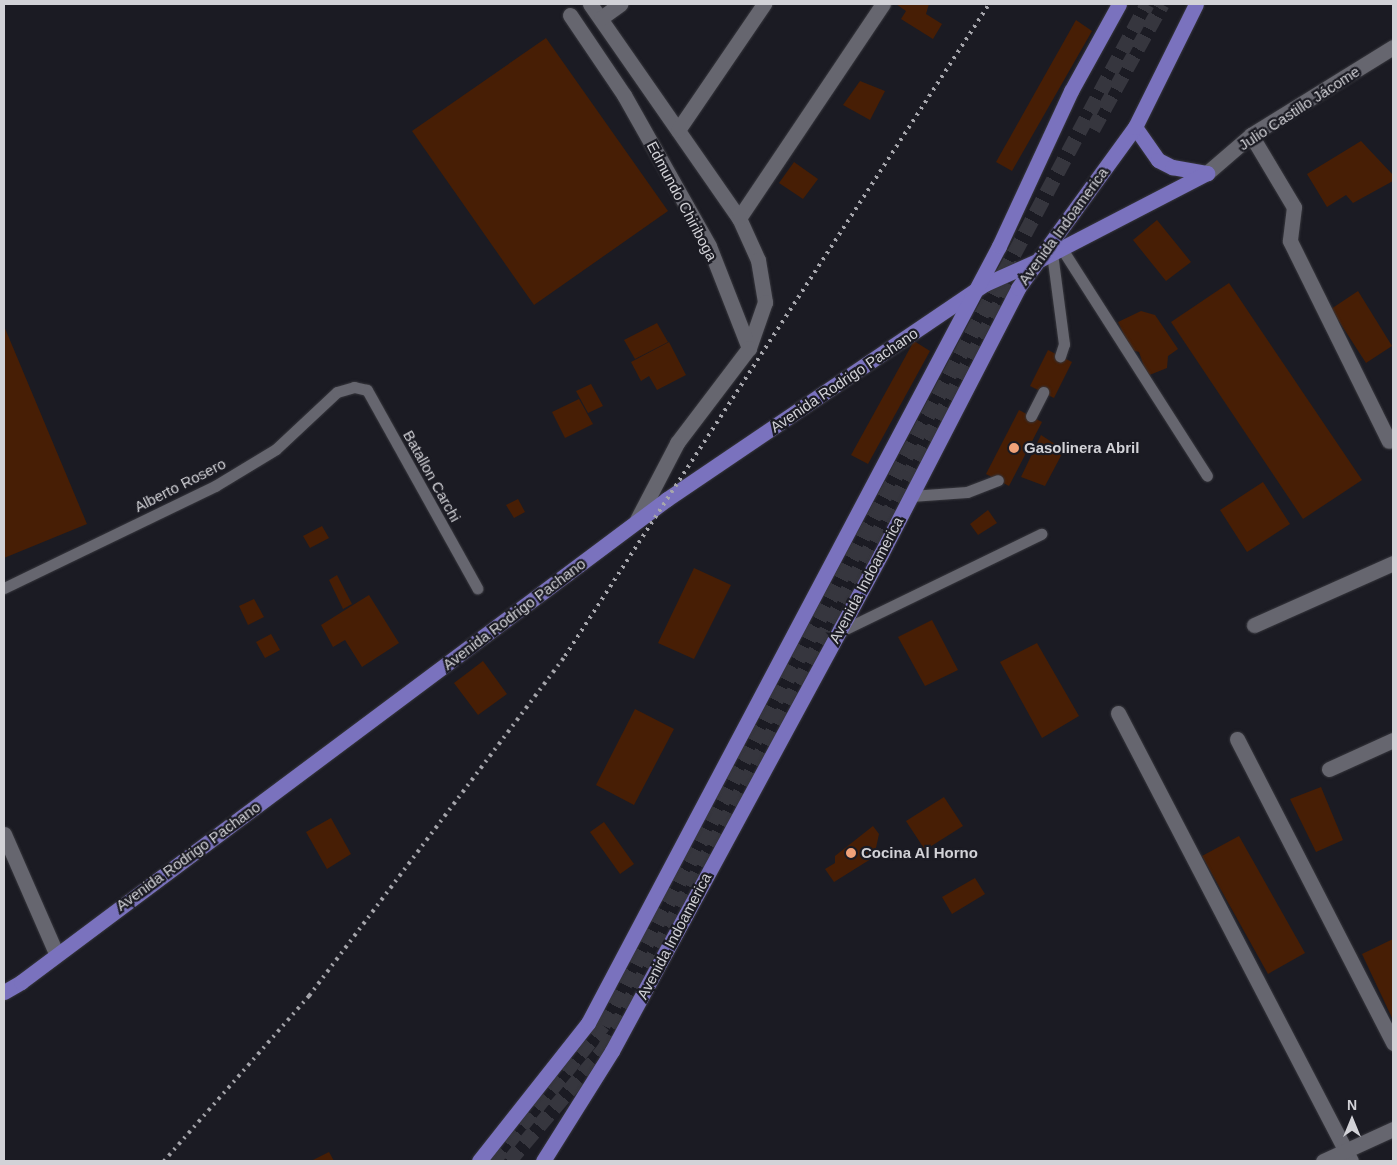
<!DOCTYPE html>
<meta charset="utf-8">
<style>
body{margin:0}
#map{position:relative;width:1397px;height:1165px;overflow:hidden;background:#1b1b23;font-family:Helvetica,sans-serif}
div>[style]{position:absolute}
.building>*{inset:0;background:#471e05}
.primary-tunnel>*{height:15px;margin-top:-7.5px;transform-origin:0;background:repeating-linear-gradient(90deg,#36363e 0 15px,transparent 0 23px)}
.roads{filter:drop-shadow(0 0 1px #37373d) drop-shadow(0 0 1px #37373d)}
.lane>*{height:11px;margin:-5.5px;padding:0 5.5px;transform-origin:5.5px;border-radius:5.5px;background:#66666f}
.street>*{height:15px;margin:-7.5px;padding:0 7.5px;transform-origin:7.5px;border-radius:7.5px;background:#66666f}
.secondary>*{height:15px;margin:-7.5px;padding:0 7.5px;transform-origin:7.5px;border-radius:7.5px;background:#66666f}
.primary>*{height:15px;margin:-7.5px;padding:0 7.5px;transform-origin:7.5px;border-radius:7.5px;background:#7a72be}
.rail>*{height:4px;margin-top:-2px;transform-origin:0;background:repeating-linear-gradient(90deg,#a6a6ac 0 2.5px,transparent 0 7.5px)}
.dots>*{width:14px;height:14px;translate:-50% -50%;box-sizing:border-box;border:2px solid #1b1b23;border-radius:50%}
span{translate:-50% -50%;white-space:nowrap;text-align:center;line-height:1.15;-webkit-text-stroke:4.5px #1b1b23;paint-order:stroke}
.street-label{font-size:15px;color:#d2d2d7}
.poi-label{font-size:15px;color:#d2d2d7;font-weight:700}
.left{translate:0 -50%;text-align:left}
.frame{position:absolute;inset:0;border:5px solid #d2d2d7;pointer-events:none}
.north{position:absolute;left:1327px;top:1095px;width:50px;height:50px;-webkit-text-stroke:4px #1b1b23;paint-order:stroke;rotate:0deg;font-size:14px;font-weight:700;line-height:20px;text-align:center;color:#d2d2d7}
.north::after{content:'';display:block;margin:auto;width:18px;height:22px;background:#d2d2d7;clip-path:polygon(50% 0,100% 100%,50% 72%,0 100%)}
</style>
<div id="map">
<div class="building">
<div style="clip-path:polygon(896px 4px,929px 4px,926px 14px,942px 24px,933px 39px,901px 19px,906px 11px)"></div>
<div style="clip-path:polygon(1076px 20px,1092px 31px,1012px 171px,996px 162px)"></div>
<div style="clip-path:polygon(546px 38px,668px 211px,534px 305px,412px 131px)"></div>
<div style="clip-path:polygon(860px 81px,885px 91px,870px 120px,843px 105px)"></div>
<div style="clip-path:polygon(1361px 141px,1393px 175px,1393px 181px,1353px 203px,1346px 195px,1327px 207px,1307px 174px)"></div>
<div style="clip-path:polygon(794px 162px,818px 179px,803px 199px,779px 183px)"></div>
<div style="clip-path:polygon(1157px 220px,1191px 262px,1166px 281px,1133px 240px)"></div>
<div style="clip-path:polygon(1229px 283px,1362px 480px,1303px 519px,1171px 322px)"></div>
<div style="clip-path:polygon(1358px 291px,1392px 346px,1366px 363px,1331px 309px)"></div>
<div style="clip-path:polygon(1141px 311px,1155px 315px,1178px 349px,1168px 356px,1167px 368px,1147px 376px,1139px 352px,1131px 350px,1118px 322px)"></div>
<div style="clip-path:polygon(657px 323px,668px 342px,635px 359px,624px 340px)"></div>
<div style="clip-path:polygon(4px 326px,87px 524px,4px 558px)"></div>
<div style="clip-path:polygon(914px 341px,930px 351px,868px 464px,851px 455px)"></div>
<div style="clip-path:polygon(669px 342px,686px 375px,657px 390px,649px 376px,641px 381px,631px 362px)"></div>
<div style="clip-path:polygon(1048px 350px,1072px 362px,1054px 398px,1030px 386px)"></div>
<div style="clip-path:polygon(591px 384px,603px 406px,588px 413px,576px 391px)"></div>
<div style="clip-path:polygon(579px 399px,593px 424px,565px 438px,552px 412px)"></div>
<div style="clip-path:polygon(1019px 410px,1042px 422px,1009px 486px,986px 474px)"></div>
<div style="clip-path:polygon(1041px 435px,1064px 450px,1045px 486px,1021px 477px)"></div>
<div style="clip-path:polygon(1263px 482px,1290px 524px,1247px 552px,1220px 510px)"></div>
<div style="clip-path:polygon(518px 499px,525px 512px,514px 518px,506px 505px)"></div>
<div style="clip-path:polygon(988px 510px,997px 523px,978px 535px,970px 524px)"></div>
<div style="clip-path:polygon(322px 526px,329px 538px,310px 548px,303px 536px)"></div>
<div style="clip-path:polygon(694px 568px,731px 585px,694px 659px,658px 643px)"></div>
<div style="clip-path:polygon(337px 575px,352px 604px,343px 609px,329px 580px)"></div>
<div style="clip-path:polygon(369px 595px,399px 643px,362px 667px,345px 640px,333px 647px,321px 625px)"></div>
<div style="clip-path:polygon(254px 599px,264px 617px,248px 625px,239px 606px)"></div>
<div style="clip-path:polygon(932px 620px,958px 670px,925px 686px,898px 637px)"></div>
<div style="clip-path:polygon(271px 634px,280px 650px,265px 658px,256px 642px)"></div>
<div style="clip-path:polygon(1037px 643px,1079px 716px,1042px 738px,1000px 662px)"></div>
<div style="clip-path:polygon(483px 661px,507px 694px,478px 715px,454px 683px)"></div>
<div style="clip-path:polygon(635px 709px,674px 729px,634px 805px,596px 785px)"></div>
<div style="clip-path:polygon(1321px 787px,1343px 840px,1316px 852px,1290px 799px)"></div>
<div style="clip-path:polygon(944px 797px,963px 826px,925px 850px,906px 821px)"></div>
<div style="clip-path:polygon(331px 818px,351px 854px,327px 869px,306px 832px)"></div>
<div style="clip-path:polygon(604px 822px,634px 864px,620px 874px,590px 832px)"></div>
<div style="clip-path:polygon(873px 826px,879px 834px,874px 857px,834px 882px,825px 869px,835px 863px,835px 856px)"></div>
<div style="clip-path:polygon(1239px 836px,1305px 953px,1268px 974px,1202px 856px)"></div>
<div style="clip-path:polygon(975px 878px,985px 894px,952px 914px,942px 897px)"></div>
<div style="clip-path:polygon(1393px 939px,1393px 1020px,1362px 954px)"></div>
<div style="clip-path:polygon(329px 1152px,334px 1161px,311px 1161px)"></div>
</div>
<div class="primary-tunnel">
<div style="left:1093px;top:129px;width:143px;rotate:-61.1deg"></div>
<div style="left:493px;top:1161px;width:175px;rotate:-51deg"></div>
<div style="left:603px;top:1025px;width:1157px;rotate:-61.95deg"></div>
<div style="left:509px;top:1161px;width:147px;rotate:-49.7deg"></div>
<div style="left:604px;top:1049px;width:891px;rotate:-62.03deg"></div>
</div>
<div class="roads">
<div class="lane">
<div style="left:1062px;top:249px;width:269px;rotate:57.4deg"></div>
<div style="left:1052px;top:253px;width:92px;rotate:82.5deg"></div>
<div style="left:1064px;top:344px;width:13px;rotate:108deg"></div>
<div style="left:1031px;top:416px;width:27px;rotate:-63deg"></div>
<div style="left:911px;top:496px;width:56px;rotate:-4.1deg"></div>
<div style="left:967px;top:492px;width:33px;rotate:-21deg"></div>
<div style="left:4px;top:588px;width:234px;rotate:-25.8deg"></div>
<div style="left:215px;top:486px;width:71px;rotate:-31.2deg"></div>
<div style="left:276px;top:449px;width:83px;rotate:-43.1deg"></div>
<div style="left:337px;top:392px;width:18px;rotate:-16deg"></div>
<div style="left:354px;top:387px;width:13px;rotate:13deg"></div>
<div style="left:367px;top:390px;width:227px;rotate:60.9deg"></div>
<div style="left:839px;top:632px;width:225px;rotate:-25.9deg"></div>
</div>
<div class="street">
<div style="left:590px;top:4px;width:261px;rotate:55.2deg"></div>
<div style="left:739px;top:218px;width:46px;rotate:65.7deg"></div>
<div style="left:758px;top:260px;width:43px;rotate:80.5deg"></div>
<div style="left:765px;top:302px;width:49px;rotate:109.2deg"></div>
<div style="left:570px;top:15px;width:97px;rotate:56deg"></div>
<div style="left:624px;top:95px;width:173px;rotate:60.6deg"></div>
<div style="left:709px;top:246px;width:110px;rotate:68.6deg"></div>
<div style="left:749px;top:348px;width:119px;rotate:127.2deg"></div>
<div style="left:677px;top:443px;width:87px;rotate:117.5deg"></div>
<div style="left:601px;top:18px;width:24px;rotate:-36deg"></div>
<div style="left:678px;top:130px;width:153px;rotate:-55.7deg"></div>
<div style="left:1251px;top:135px;width:84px;rotate:59.2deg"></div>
<div style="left:1294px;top:207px;width:34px;rotate:97deg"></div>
<div style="left:1290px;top:241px;width:223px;rotate:63.7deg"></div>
<div style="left:739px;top:218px;width:258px;rotate:-56.1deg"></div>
<div style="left:1254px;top:625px;width:152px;rotate:-24deg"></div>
<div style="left:1118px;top:713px;width:505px;rotate:62.52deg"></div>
<div style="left:1237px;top:739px;width:342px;rotate:62.8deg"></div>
<div style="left:1329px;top:769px;width:70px;rotate:-24.4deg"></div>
<div style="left:4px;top:834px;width:130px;rotate:66.4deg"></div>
<div style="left:1323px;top:1161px;width:77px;rotate:-24.6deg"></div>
</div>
<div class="secondary">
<div style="left:1207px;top:173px;width:58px;rotate:-40.8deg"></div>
<div style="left:1251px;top:135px;width:167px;rotate:-31.8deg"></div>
</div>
<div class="primary">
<div style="left:1135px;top:127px;width:40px;rotate:55.1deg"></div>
<div style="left:1158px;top:160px;width:16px;rotate:27deg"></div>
<div style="left:1172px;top:167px;width:36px;rotate:10deg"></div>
<div style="left:4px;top:992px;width:20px;rotate:-30deg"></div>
<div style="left:21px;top:982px;width:807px;rotate:-36.78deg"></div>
<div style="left:667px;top:499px;width:384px;rotate:-34.1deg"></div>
<div style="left:985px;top:284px;width:59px;rotate:-24deg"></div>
<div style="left:1039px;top:260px;width:189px;rotate:-27.4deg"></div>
<div style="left:479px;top:1161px;width:176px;rotate:-51.7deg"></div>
<div style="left:588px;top:1023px;width:879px;rotate:-62.12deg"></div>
<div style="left:999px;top:246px;width:171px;rotate:-65.1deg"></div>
<div style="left:1071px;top:91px;width:99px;rotate:-61.1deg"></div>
<div style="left:543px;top:1161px;width:130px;rotate:-57.9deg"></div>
<div style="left:612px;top:1051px;width:565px;rotate:-61.58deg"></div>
<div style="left:881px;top:554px;width:299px;rotate:-62.7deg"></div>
<div style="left:1018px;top:288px;width:199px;rotate:-54deg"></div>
<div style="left:1135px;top:127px;width:137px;rotate:-63.6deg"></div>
</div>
</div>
<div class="rail">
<div style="left:164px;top:1161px;width:220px;rotate:-48.7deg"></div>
<div style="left:309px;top:996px;width:426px;rotate:-53deg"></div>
<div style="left:565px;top:656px;width:778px;rotate:-56.96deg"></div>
</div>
<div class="dots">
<div style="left:1014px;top:448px;background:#f0a279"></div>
<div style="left:851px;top:853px;background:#f0a279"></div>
</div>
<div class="street-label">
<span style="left:1299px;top:108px;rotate:-33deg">Julio Castillo Jácome</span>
<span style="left:682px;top:201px;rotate:62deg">Edmundo Chiriboga</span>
<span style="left:1063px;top:226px;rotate:-54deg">Avenida Indoamerica</span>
<span style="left:844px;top:380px;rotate:-34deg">Avenida Rodrigo Pachano</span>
<span style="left:432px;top:476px;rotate:61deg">Batallon Carchi</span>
<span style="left:180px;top:485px;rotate:-27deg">Alberto Rosero</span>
<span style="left:866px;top:580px;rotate:-62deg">Avenida Indoamerica</span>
<span style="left:514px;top:614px;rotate:-37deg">Avenida Rodrigo Pachano</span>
<span style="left:188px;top:856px;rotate:-36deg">Avenida Rodrigo Pachano</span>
<span style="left:674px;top:936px;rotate:-62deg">Avenida Indoamerica</span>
</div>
<div class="poi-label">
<span class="left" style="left:1024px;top:448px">Gasolinera Abril</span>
<span class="left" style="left:861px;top:853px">Cocina Al Horno</span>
</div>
<div class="frame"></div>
<div class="north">N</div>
</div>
